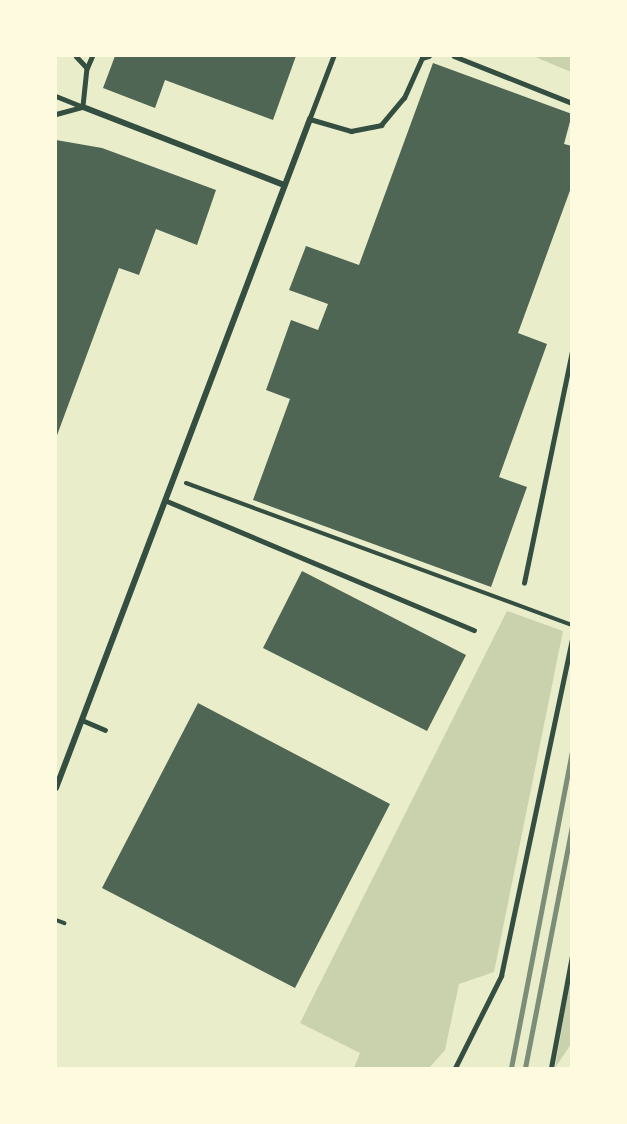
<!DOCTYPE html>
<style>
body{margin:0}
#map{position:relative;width:627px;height:1124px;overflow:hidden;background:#e9edc9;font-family:Poppins,sans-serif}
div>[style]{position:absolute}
.green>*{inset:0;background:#cad2ad}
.building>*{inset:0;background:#4f6655}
.path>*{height:4px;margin:-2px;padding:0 2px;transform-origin:2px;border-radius:2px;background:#344e41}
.service>*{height:4.5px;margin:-2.25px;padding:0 2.25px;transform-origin:2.25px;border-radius:2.25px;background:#344e41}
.minor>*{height:6px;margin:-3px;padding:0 3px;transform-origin:3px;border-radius:3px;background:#344e41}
.rail>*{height:4.5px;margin:-2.25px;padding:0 2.25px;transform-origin:2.25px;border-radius:2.25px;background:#7c8e77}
span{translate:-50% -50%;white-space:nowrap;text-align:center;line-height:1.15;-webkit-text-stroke:6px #fefae0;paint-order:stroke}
.frame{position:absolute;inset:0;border:57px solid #fefae0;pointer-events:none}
</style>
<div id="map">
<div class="green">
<div style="clip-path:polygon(533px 56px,571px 56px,571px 72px)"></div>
<div style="clip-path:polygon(507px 611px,563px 631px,494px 972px,459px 984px,445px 1050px,429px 1068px,354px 1068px,360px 1053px,300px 1023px)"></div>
<div style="clip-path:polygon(571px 975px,571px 1044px,555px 1068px)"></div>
</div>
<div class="building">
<div style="clip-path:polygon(115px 56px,296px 56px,273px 120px,165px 80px,155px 108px,103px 88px)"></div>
<div style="clip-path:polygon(433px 63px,572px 114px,564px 144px,572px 146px,572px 185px,518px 333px,547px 344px,499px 477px,527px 487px,491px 587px,253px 500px,290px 399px,266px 390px,291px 320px,318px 330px,328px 304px,289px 290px,306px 246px,359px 265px)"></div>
<div style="clip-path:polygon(56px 140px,102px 148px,216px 190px,197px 245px,156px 229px,139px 275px,119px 268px,56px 438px)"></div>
<div style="clip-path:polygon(302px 571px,466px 655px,427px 731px,263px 648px)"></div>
<div style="clip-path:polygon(198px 703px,390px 804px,295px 988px,102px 888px)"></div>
</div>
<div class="path">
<div style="left:186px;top:483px;width:410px;rotate:20.2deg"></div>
<div style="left:56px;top:920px;width:9px;rotate:21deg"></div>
</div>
<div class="service">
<div style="left:76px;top:56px;width:16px;rotate:47deg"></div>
<div style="left:87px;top:68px;width:39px;rotate:96deg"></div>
<div style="left:334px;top:56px;width:67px;rotate:110.9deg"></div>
<div style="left:310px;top:119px;width:43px;rotate:16.3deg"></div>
<div style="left:351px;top:131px;width:31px;rotate:-11deg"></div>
<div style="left:381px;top:125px;width:35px;rotate:-50deg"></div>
<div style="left:404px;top:98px;width:44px;rotate:-65.8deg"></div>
<div style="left:422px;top:58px;width:7px;rotate:-16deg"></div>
<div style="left:454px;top:56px;width:127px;rotate:21.7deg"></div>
<div style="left:87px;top:68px;width:13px;rotate:-67deg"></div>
<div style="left:56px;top:96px;width:29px;rotate:22deg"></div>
<div style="left:56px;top:114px;width:28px;rotate:-15deg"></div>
<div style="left:167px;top:501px;width:333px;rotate:22.8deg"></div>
<div style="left:524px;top:583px;width:237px;rotate:-78.3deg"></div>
<div style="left:82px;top:720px;width:25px;rotate:23deg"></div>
<div style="left:455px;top:1068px;width:103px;rotate:-63.4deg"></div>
<div style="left:501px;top:976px;width:344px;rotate:-78.1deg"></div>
<div style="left:551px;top:1068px;width:114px;rotate:-79.4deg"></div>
</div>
<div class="minor">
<div style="left:83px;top:107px;width:216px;rotate:21.2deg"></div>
<div style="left:56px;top:788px;width:716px;rotate:-69.21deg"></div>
</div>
<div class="rail">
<div style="left:511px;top:1068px;width:324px;rotate:-79.1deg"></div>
<div style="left:525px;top:1068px;width:247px;rotate:-79deg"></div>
</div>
<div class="frame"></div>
</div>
